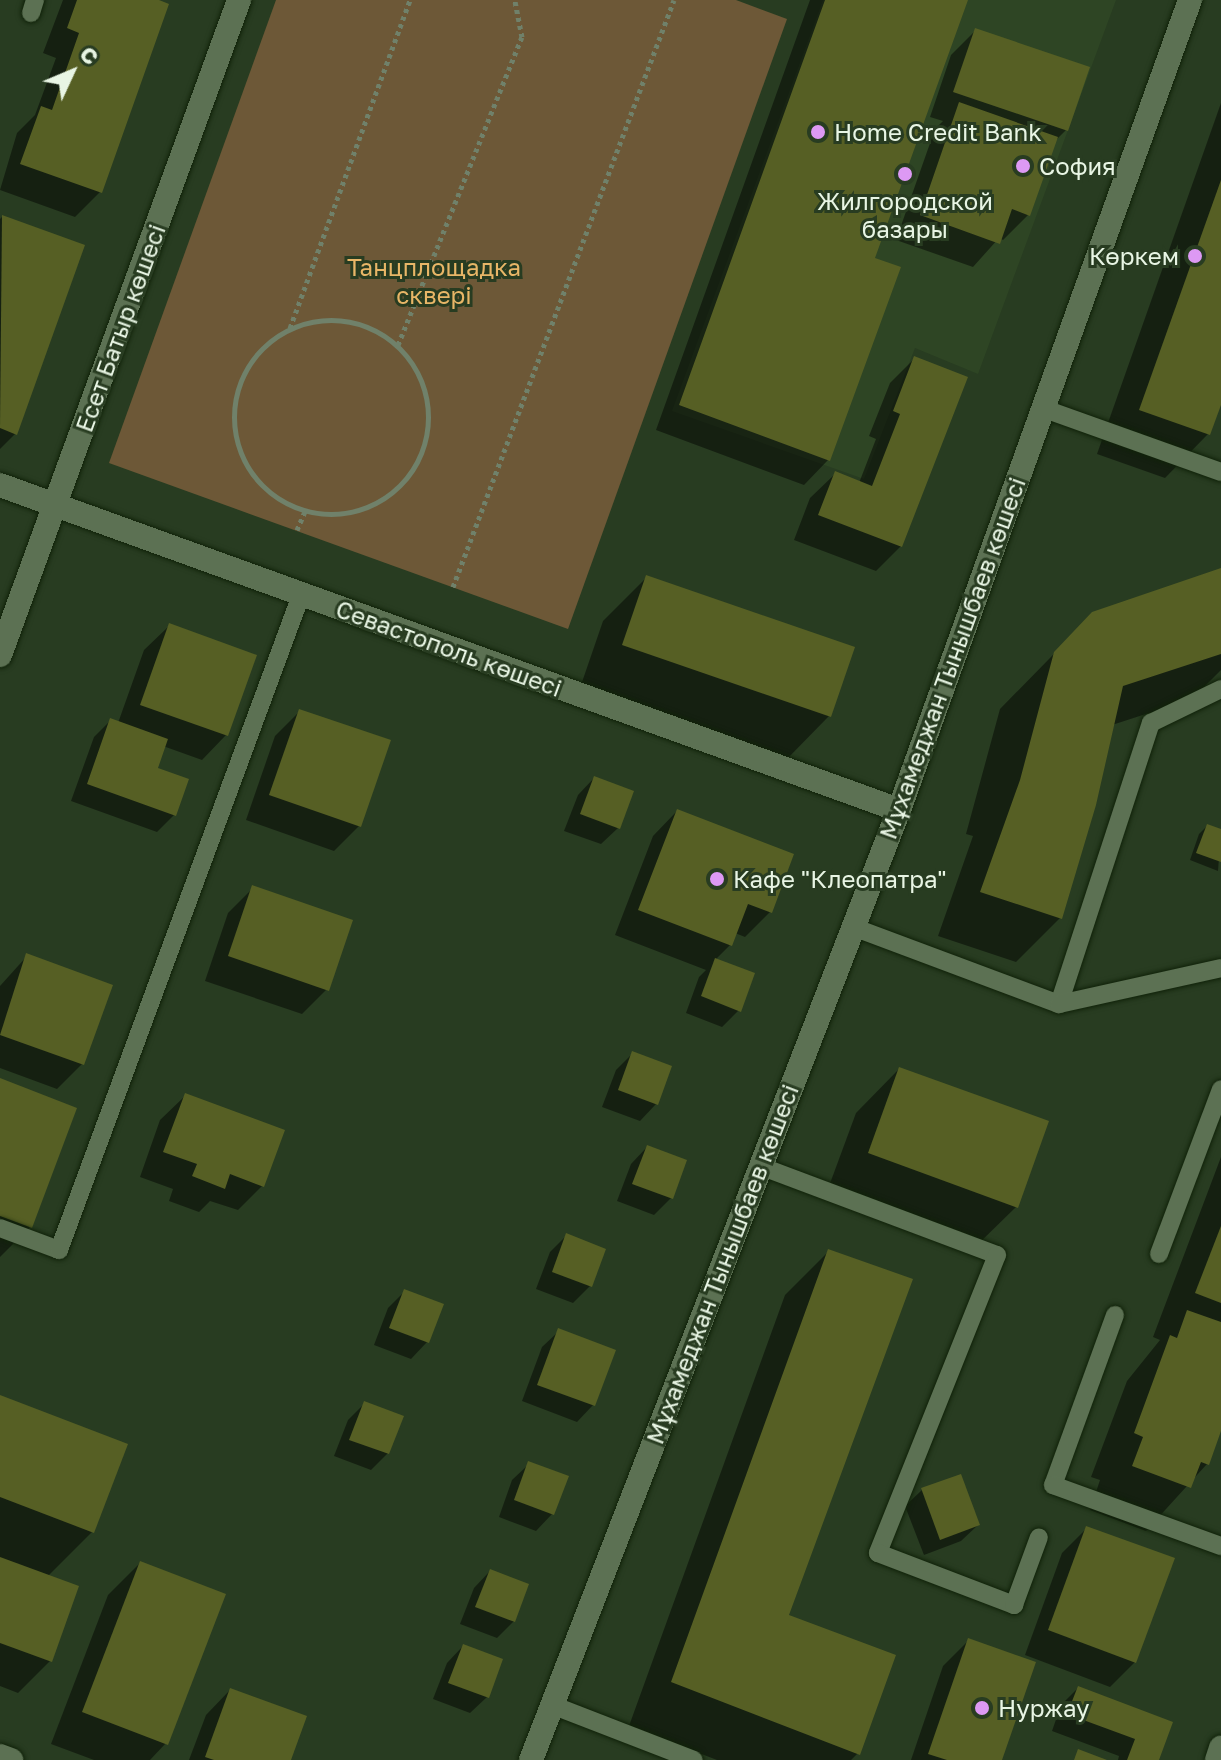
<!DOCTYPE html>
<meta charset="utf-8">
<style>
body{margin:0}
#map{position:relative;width:1221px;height:1760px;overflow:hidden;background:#283c21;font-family:"Golos Text",sans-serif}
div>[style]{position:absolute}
.built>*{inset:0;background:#2e4524}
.green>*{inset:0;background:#6d5837}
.shadow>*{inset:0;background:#0007}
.building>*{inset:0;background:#565f24}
.path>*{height:5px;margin-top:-2.5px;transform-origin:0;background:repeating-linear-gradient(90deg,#70816a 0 4px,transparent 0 8px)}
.path>.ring{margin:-2.5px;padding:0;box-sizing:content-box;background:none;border:5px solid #70816a;border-radius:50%}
.roads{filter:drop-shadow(0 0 2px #102209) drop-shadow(0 0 2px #102209)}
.lane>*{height:18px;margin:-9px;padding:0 9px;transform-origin:9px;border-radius:9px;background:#5c7153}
.street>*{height:24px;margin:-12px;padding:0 12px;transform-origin:12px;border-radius:12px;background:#5c7153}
.secondary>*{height:24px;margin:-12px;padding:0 12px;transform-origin:12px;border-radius:12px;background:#5c7153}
.dots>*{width:22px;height:22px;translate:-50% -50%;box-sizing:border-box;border:4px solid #283c21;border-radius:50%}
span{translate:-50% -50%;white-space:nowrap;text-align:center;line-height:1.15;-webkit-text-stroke:6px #283c21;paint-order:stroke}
.poi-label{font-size:24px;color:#e8f5e4}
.left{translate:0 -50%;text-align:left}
.right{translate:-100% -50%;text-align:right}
.park-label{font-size:24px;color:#e8b667}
.street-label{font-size:24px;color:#e8f5e4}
.north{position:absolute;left:32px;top:32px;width:80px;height:80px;-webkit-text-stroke:6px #283c21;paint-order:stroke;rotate:46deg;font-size:22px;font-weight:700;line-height:32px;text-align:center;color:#e8f5e4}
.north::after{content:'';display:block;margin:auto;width:28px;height:36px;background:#e8f5e4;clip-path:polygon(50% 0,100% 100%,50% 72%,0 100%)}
</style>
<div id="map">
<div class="built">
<div style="clip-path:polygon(823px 0,1116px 0,978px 374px,915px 348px,864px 479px,672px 411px)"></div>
</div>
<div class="green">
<div style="clip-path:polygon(276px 0,736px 0,787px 19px,568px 629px,109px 463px)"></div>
</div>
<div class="shadow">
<div style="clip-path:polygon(63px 0,154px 0,100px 192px,75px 217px,0 190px,17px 133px,35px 115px,56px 58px,43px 53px)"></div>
<div style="clip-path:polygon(810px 0,966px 0,873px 259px,899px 268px,828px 460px,804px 485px,656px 430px)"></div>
<div style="clip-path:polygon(976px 30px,1066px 130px,1053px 143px,1028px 215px,1003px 240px,999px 238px,973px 267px,896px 240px,935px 129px,943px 121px,930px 117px,951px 55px)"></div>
<div style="clip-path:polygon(1221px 103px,1221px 399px,1208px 434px,1165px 478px,1097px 454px)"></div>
<div style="clip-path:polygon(2px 217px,15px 434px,0 449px,0 219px)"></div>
<div style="clip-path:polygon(914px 359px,901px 546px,876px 571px,794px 540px,810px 498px,835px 474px,859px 483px,876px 439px,869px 436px,890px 383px)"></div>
<div style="clip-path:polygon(1221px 574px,1221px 670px,1192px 699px,1112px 725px,1060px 918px,1016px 962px,938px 936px,973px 836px,966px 834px,1000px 709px,1093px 614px)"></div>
<div style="clip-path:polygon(647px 577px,829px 716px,786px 760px,580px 688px,603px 621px)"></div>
<div style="clip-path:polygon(169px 626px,226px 735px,202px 760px,163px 746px,155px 769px,186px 780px,174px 815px,157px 832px,71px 801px,94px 737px,111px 720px,118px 723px,144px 650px)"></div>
<div style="clip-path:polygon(300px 711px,359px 826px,334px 851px,246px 820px,275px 736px)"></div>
<div style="clip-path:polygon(594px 778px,618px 828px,601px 844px,564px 831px,578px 795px)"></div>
<div style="clip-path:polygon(677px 811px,770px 912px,745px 937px,735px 933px,730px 945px,715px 960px,739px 1010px,722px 1027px,686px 1013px,699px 977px,706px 970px,615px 935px,653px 836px)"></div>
<div style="clip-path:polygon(1207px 826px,1221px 831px,1218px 871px,1190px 860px,1199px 834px)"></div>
<div style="clip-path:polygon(253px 888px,327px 989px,302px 1014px,205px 981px,228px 913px)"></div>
<div style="clip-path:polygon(27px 956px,82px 1064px,57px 1089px,0 1068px,0 986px)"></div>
<div style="clip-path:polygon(633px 1053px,656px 1104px,640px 1121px,602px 1107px,616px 1070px)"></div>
<div style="clip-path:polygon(899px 1069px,1016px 1207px,972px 1250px,825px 1197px,856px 1113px)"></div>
<div style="clip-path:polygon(0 1080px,30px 1227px,0 1257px)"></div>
<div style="clip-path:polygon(185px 1096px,262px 1186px,238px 1210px,210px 1201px,199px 1212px,169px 1201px,173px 1189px,140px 1177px,160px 1120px)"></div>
<div style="clip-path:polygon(647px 1147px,671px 1198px,654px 1215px,617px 1201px,631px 1164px)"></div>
<div style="clip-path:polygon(1221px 1157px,1221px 1426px,1207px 1464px,1146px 1531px,1090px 1510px,1100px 1480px,1091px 1477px,1127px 1381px,1160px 1340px,1153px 1337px)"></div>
<div style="clip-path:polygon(566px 1236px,603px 1250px,590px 1286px,573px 1303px,536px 1289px,550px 1252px)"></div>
<div style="clip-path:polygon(829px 1251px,787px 1616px,858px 1753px,851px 1760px,717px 1760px,629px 1726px,785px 1295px)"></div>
<div style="clip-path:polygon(404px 1292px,427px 1342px,411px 1359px,374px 1345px,388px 1308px)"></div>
<div style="clip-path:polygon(559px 1331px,593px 1405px,577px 1422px,522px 1401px,542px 1347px)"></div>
<div style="clip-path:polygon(0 1397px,92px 1532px,48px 1576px,50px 1661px,18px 1693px,0 1686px)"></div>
<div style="clip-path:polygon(365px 1403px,388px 1453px,371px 1470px,334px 1456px,348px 1420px)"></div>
<div style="clip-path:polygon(529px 1464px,552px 1514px,536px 1531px,499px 1517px,512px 1480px)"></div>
<div style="clip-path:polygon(922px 1490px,978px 1525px,961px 1541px,924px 1555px,905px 1506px)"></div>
<div style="clip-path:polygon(1087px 1528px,1135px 1662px,1110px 1687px,1025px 1655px,1062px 1553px)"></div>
<div style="clip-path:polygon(140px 1563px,166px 1743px,150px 1760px,94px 1760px,51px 1744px,108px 1595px)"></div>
<div style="clip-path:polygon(490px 1571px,514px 1621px,497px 1638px,460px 1624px,474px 1588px)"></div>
<div style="clip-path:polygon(968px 1641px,1000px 1760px,911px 1760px,943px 1666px)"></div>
<div style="clip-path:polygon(463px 1646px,487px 1697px,470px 1713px,433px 1699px,447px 1663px)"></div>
<div style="clip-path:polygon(1078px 1688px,1170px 1723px,1156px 1760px,1118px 1760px,1119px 1756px,1052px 1731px,1061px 1705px)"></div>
<div style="clip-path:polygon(230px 1690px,289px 1760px,189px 1760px,206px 1715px)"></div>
</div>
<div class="building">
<div style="clip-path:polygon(77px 0,159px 0,169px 4px,102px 193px,20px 164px,41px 106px,52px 110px,79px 33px,67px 28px)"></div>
<div style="clip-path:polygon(825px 0,968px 0,875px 258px,901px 267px,830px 461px,679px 405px)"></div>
<div style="clip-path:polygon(975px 28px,1090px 67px,1068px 131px,953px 92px)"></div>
<div style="clip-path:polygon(959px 102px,1058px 137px,1030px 216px,1012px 209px,1000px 244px,920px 215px)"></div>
<div style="clip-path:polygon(1221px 180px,1221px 405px,1210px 435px,1139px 410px)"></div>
<div style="clip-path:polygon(2px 215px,85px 245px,17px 435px,0 428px)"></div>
<div style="clip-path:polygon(914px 356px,968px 377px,902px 547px,818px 515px,835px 471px,872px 486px,900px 414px,893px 411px)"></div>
<div style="clip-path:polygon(1221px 568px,1221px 654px,1123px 686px,1096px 805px,1062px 919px,980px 892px,1020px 780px,1054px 652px,1092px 612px)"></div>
<div style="clip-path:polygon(646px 575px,855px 647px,831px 717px,622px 645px)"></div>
<div style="clip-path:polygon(169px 623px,257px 655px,228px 736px,140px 705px)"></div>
<div style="clip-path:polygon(299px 709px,391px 740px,361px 827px,269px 795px)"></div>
<div style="clip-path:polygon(110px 718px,168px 739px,158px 768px,189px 779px,176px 816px,87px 784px)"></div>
<div style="clip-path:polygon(594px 776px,634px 791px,620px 829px,580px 814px)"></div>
<div style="clip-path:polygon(677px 809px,794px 854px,772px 913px,748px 904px,732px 946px,638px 910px)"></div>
<div style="clip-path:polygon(1207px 824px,1221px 829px,1221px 862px,1196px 853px)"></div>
<div style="clip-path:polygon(252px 885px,353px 920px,329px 991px,228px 956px)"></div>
<div style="clip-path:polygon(26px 953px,113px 985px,84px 1065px,0 1035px)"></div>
<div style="clip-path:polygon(715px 958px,755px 973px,741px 1012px,701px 996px)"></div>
<div style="clip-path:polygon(632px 1051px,672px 1066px,658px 1105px,618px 1090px)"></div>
<div style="clip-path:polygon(899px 1067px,1049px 1121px,1018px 1208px,868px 1153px)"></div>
<div style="clip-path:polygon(0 1078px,77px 1108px,32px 1228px,0 1216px)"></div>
<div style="clip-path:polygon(185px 1093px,285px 1130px,264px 1187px,230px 1174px,225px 1189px,192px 1176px,197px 1164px,163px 1152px)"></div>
<div style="clip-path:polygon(647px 1145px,687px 1160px,673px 1199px,632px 1184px)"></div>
<div style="clip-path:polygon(1221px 1226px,1221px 1303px,1195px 1293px)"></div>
<div style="clip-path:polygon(566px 1233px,606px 1249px,592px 1287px,552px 1272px)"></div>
<div style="clip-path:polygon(828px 1249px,913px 1279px,789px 1615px,896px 1655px,860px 1755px,671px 1682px)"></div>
<div style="clip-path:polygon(404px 1289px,444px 1304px,429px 1343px,389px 1328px)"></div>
<div style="clip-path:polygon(1187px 1310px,1221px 1322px,1221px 1431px,1209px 1465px,1201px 1462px,1191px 1488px,1132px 1466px,1143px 1437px,1134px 1433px,1170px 1335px,1177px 1338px)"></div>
<div style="clip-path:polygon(558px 1328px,616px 1350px,595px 1406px,537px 1385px)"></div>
<div style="clip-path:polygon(0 1395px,128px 1444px,94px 1533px,0 1497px)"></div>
<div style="clip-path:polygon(364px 1401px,404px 1416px,389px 1454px,349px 1440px)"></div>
<div style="clip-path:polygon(528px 1461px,569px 1476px,554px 1515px,514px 1500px)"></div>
<div style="clip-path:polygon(961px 1474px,980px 1525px,940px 1540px,921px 1488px)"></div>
<div style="clip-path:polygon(1086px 1526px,1175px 1558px,1136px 1663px,1048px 1630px)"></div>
<div style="clip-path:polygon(0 1557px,79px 1586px,52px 1662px,0 1643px)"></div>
<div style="clip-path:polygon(140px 1561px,226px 1594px,168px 1745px,82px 1712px)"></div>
<div style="clip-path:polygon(490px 1569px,529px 1584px,515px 1622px,475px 1607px)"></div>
<div style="clip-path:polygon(968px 1638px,1036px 1662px,1002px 1760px,947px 1760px,928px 1754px)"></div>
<div style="clip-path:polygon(463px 1644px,503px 1659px,489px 1698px,448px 1683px)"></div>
<div style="clip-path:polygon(1078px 1686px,1173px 1722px,1159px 1760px,1127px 1760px,1135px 1739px,1067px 1714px)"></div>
<div style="clip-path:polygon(230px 1688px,307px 1716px,291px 1760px,214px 1760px,205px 1757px)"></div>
<div style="clip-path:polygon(1078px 1749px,1107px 1760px,1074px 1760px)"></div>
</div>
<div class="path">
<div class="ring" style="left:234px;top:320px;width:189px;height:189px"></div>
<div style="left:290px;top:328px;width:349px;rotate:-69.9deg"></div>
<div style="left:398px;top:345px;width:332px;rotate:-68.1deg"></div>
<div style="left:522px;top:37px;width:38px;rotate:-101deg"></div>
<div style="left:297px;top:530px;width:21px;rotate:-67deg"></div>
<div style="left:453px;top:587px;width:627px;rotate:-69.37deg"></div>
</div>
<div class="roads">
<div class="lane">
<div style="left:31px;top:13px;width:14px;rotate:-73deg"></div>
<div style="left:1042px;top:408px;width:190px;rotate:19.7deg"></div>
<div style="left:853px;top:927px;width:220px;rotate:20.5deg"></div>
<div style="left:1059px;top:1004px;width:296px;rotate:-71.9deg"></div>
<div style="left:1151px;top:723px;width:78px;rotate:-25.9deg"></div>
<div style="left:1059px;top:1004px;width:166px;rotate:-12.5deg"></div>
<div style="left:760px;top:1166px;width:253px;rotate:20.6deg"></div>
<div style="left:997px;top:1255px;width:321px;rotate:111.8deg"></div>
<div style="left:878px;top:1553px;width:146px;rotate:20.9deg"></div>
<div style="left:1014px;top:1605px;width:72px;rotate:-69.8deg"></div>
<div style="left:0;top:1228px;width:63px;rotate:20.4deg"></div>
<div style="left:59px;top:1250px;width:698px;rotate:-69.72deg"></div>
<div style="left:1159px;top:1254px;width:176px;rotate:-69.4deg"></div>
<div style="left:1115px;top:1315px;width:181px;rotate:110deg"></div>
<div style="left:1053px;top:1485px;width:179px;rotate:20deg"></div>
<div style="left:552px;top:1705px;width:152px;rotate:21.2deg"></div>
</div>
<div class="street">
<div style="left:0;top:485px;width:956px;rotate:19.88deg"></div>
<div style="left:0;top:1756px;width:12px;rotate:20deg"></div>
<div style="left:531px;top:1760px;width:1019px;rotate:-68.83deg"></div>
<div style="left:899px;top:810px;width:861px;rotate:-70.24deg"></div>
<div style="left:1217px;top:1760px;width:13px;rotate:-72deg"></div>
</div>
<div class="secondary">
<div style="left:0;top:655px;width:697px;rotate:-69.95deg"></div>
</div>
</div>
<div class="dots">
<div style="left:818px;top:132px;background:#dd99f4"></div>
<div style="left:1023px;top:166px;background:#dd99f4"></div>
<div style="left:905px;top:174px;background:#dd99f4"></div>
<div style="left:1195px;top:256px;background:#dd99f4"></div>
<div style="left:717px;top:879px;background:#dd99f4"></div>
<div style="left:982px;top:1708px;background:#dd99f4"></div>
</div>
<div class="poi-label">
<span class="left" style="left:834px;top:132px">Home Credit Bank</span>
<span class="left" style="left:1039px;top:166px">София</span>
<span style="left:905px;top:215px">Жилгородской<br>базары</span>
<span class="right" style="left:1179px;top:256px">Көркем</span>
<span class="left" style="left:733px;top:879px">Кафе "Клеопатра"</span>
<span class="left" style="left:998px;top:1708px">Нуржау</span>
</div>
<div class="park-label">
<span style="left:434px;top:281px">Танцплощадка<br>сквері</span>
</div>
<div class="street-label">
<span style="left:120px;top:328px;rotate:-70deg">Есет Батыр көшесі</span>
<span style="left:449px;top:648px;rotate:20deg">Севастополь көшесі</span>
<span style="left:952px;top:658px;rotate:-70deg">Мұхамеджан Тынышбаев көшесі</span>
<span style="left:722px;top:1264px;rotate:-69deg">Мұхамеджан Тынышбаев көшесі</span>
</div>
<div class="north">С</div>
</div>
